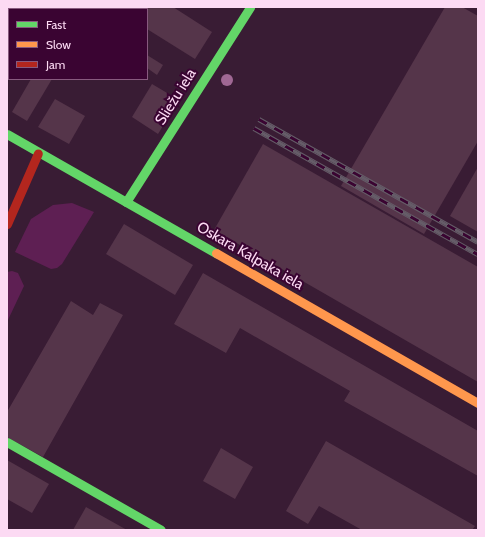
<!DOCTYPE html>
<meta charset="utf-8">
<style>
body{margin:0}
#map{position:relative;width:485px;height:537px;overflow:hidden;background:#391c34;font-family:Cabin,sans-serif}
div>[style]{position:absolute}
.green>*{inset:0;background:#5e1f53}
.building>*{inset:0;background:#55354a}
.fast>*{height:9px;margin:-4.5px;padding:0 4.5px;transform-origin:4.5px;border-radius:4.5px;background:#63d668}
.slow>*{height:9px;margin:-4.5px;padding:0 4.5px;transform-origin:4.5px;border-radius:4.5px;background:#ff974d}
.jam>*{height:9px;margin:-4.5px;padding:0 4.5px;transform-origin:4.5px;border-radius:4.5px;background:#b3261e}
.rail>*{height:4.5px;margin-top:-2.25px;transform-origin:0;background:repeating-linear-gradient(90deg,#3a0432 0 9px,#655c68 0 18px);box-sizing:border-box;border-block:1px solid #655c68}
.trees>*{width:12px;height:12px;margin:-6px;border-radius:50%;background:#a06894}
span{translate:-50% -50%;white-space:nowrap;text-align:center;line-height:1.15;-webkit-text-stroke:4px #3a0432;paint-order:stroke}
.street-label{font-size:15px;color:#fcdaf3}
.frame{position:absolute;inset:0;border:8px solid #fcdaf3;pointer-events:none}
.legend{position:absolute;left:8px;top:8px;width:140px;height:72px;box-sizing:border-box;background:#3a0432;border:1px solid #885a7f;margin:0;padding:5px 7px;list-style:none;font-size:12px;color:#fcdaf3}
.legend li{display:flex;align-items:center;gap:8px;height:20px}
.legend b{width:20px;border:1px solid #885a7f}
</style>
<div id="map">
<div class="green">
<div style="clip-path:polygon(72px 203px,94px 212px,62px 264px,57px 268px,51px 269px,15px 252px,31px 219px,53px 205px)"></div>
<div style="clip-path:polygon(12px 271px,18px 273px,24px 286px,7px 322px,7px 272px)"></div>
</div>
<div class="building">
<div style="clip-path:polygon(7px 7px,24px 7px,9px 9px,9px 46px)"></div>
<div style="clip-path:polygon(38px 7px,72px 7px,76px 9px,42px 9px)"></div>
<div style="clip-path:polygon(104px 7px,126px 7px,103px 9px)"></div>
<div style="clip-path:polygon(147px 7px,173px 7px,212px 32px,195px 59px,147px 29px)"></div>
<div style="clip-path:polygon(445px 7px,462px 7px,478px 16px,478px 141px,424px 234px,341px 186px)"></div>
<div style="clip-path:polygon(147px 55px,163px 65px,157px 75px,147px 68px)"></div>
<div style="clip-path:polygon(31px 79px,52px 79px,27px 121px,12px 112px)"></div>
<div style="clip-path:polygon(152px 84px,179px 100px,158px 134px,132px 117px)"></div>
<div style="clip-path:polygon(55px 99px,85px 116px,69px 144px,38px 127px)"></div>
<div style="clip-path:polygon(263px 144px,478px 267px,478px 382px,214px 230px)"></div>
<div style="clip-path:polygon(478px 167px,478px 232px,450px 216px)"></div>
<div style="clip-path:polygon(124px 224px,193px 265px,175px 295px,106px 254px)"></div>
<div style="clip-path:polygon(203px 273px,478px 431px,478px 476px,344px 401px,350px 391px,240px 328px,226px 353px,174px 324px)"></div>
<div style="clip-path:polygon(71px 301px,93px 315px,100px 303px,123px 315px,43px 457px,7px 437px,7px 412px)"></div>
<div style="clip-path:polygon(326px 441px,475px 526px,472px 530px,362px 530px,319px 506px,308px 524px,286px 511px)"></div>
<div style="clip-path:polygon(221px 448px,253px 467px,235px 499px,203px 481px)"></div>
<div style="clip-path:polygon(7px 460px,49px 484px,32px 513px,7px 499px)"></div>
<div style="clip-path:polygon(86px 507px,127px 530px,73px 530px)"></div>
</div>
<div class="fast">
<div style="left:7px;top:134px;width:241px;rotate:29.7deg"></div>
<div style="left:126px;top:202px;width:231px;rotate:-57.5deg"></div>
<div style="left:7px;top:442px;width:177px;rotate:29.7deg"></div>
</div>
<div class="slow">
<div style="left:216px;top:253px;width:302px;rotate:29.8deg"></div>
</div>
<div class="jam">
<div style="left:7px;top:224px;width:77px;rotate:-66.4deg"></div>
</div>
<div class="rail">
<div style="left:259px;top:119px;width:251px;rotate:29.3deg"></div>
<div style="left:254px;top:128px;width:257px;rotate:29.4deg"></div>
</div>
<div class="trees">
<div style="left:227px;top:80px"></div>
</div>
<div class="street-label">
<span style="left:176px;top:97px;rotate:-58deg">Sliežu iela</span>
<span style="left:250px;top:256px;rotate:30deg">Oskara Kalpaka iela</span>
</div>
<div class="frame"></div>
<ul class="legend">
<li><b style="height:5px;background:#63d668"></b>Fast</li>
<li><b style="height:5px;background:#ff974d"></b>Slow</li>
<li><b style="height:5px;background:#b3261e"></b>Jam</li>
</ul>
</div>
